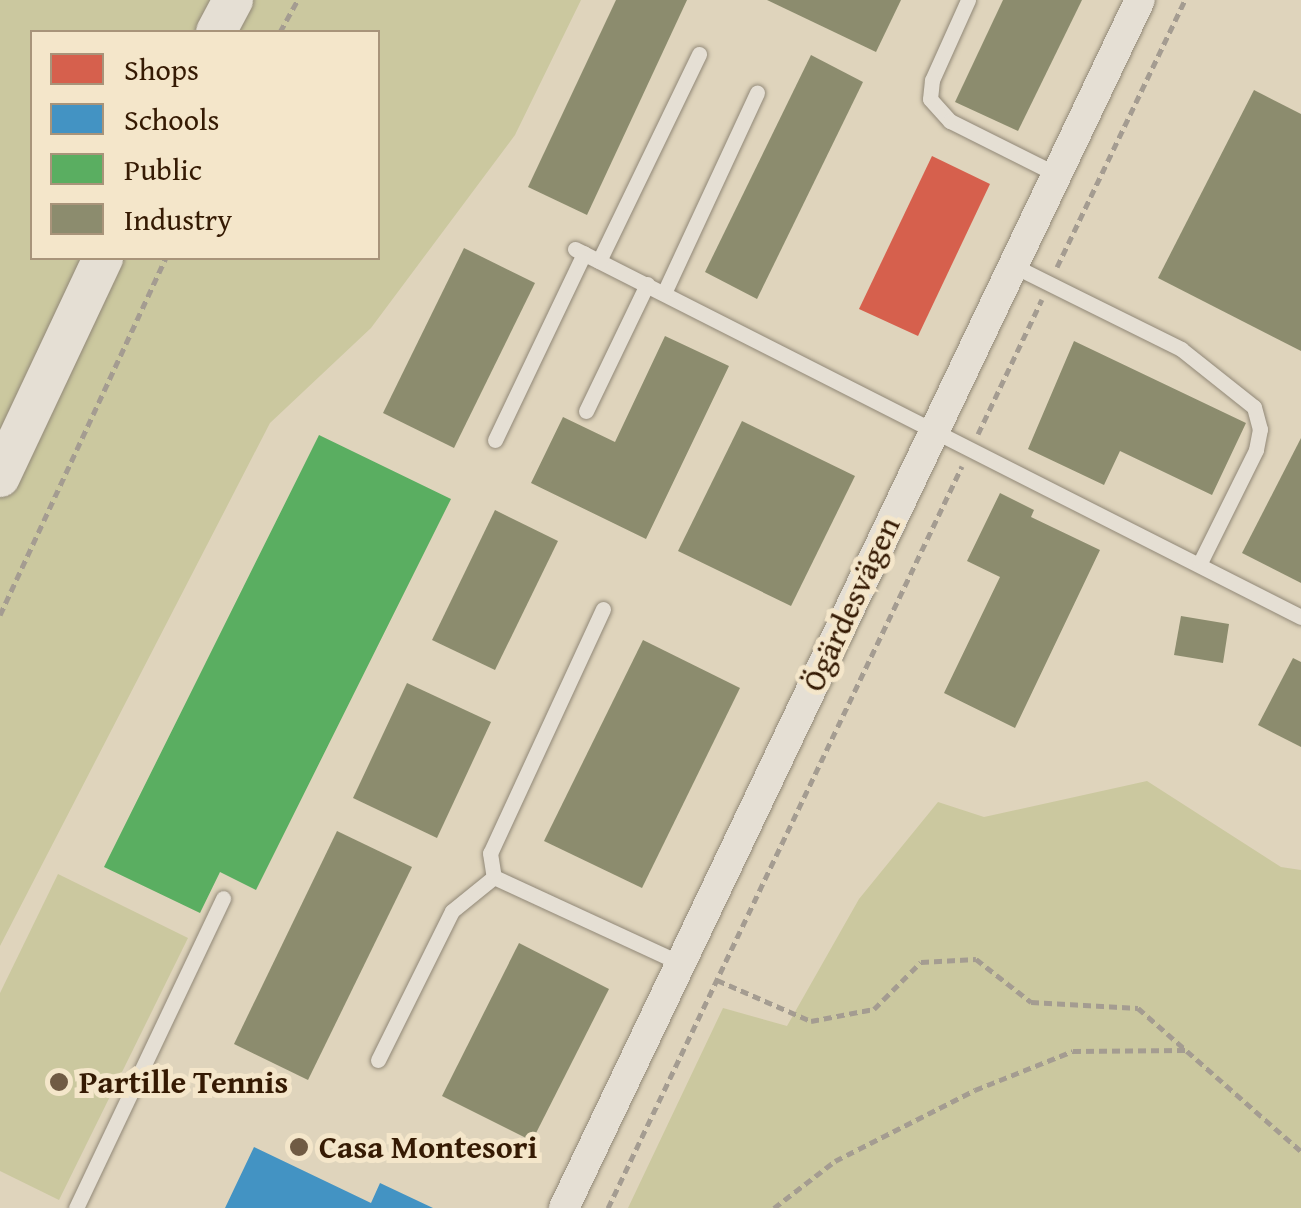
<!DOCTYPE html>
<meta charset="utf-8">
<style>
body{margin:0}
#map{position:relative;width:1301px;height:1208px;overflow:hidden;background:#dfd4bc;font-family:"Gentium Book Plus",serif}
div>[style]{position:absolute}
.green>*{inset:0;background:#cbc89f}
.shops>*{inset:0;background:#d6604d}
.schools>*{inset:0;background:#4393c3}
.public>*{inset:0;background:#5aae61}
.industry>*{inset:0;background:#8c8c6e}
.path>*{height:5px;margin-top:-2.5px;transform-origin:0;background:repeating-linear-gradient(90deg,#a49c91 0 8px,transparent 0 13px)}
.roads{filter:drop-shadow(0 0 2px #918877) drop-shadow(0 0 2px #918877)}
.lane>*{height:15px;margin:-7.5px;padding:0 7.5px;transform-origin:7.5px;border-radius:7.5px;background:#e5dfd4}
.street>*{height:30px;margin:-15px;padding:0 15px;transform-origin:15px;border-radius:15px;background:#e5dfd4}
.secondary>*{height:40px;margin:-20px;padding:0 20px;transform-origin:20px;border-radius:20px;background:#e5dfd4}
.dots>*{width:28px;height:28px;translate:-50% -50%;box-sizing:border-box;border:5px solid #f4e6ca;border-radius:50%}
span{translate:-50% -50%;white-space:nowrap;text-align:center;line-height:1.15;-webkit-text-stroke:10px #f4e6ca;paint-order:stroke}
.street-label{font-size:32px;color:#351a03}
.poi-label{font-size:32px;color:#351a03;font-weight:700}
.left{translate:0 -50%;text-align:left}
.legend{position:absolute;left:30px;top:30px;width:350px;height:230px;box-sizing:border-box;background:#f4e6ca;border:2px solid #a8947a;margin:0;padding:12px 18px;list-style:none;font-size:30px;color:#351a03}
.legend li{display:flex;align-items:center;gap:20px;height:50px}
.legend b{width:50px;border:2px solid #a8947a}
</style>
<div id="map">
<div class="green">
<div style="clip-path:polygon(evenodd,0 0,581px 0,515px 135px,371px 328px,270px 423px,0 946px,0 0,32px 32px,378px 32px,378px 258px,32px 258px,32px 32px)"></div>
<div style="clip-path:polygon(1147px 781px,1281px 867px,1301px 870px,1301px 1208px,628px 1208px,723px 1008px,787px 1026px,859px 899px,938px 802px,984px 817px)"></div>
<div style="clip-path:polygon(58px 874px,188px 938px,59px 1200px,0 1171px,0 993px)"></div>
</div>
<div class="shops">
<div style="clip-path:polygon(932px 156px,990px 184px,918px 336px,859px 309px)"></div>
</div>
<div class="schools">
<div style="clip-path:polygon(254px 1147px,371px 1203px,380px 1183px,433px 1208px,225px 1208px)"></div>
</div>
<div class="public">
<div style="clip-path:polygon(319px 435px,451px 499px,256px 890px,220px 872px,200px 913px,104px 867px)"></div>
</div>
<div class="industry">
<div style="clip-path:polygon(616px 0,687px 0,587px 215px,528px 187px)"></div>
<div style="clip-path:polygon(767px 0,901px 0,876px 52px)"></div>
<div style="clip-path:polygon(1003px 0,1082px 0,1018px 131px,955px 102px)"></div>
<div style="clip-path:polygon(811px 55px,863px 82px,757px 299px,705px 272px)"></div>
<div style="clip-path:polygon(1254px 90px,1301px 114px,1301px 351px,1158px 278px)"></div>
<div style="clip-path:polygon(464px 248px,535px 283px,454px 448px,383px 413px)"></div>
<div style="clip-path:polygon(665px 336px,729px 366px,646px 539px,531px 483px,563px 417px,615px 442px)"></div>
<div style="clip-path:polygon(1074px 341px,1246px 423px,1212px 495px,1120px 451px,1104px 485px,1028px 449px)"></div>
<div style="clip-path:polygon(742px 421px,855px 476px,791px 606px,678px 551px)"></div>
<div style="clip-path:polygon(1301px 438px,1301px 583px,1242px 553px)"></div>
<div style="clip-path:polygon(1000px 493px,1034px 510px,1031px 517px,1100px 550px,1015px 728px,944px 693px,1000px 577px,967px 561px)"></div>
<div style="clip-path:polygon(495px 510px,558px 541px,495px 670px,432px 640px)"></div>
<div style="clip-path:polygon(1181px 616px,1229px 624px,1223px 663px,1174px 655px)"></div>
<div style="clip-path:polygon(643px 640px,740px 688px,642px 888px,544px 841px)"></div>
<div style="clip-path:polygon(1293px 658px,1301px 662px,1301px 747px,1258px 725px)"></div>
<div style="clip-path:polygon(407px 683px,491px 722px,437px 838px,353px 798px)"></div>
<div style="clip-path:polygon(337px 831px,412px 867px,308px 1080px,234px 1044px)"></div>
<div style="clip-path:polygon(519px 943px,609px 989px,532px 1141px,442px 1096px)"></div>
</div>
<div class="path">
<div style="left:280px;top:32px;width:37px;rotate:-61deg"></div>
<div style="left:1057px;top:267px;width:296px;rotate:-64.4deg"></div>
<div style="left:978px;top:434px;width:149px;rotate:-64.6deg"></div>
<div style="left:0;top:615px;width:394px;rotate:-65.1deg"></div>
<div style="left:717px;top:980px;width:103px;rotate:23.6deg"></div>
<div style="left:811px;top:1021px;width:64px;rotate:-10.8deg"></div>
<div style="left:874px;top:1009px;width:66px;rotate:-45deg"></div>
<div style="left:921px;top:962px;width:55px;rotate:-3.1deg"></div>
<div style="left:976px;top:959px;width:70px;rotate:38deg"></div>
<div style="left:1031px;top:1002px;width:107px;rotate:3.2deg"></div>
<div style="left:1138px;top:1008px;width:217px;rotate:41.3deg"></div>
<div style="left:608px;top:1208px;width:822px;rotate:-64.49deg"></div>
<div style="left:774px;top:1208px;width:77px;rotate:-37.6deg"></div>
<div style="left:835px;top:1161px;width:157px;rotate:-26.9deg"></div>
<div style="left:975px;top:1090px;width:105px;rotate:-21.7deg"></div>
<div style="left:1073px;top:1051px;width:112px;rotate:-0.5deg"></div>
</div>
<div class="roads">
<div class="lane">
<div style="left:968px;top:0;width:88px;rotate:114.2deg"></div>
<div style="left:932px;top:80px;width:19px;rotate:96deg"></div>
<div style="left:930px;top:99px;width:30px;rotate:48deg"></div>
<div style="left:950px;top:121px;width:121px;rotate:26.6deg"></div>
<div style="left:575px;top:249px;width:814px;rotate:26.88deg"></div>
<div style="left:599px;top:261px;width:230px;rotate:-64.2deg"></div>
<div style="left:1012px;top:265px;width:189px;rotate:26.4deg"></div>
<div style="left:1181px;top:349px;width:93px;rotate:38.5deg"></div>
<div style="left:1254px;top:407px;width:23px;rotate:75deg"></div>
<div style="left:1260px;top:429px;width:21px;rotate:101deg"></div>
<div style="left:1256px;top:450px;width:128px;rotate:116.4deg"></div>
<div style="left:664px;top:293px;width:221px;rotate:-65.1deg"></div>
<div style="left:586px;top:411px;width:141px;rotate:-64.3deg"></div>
<div style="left:495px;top:440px;width:207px;rotate:-64.5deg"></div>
<div style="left:603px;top:609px;width:269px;rotate:114.8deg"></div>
<div style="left:490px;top:853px;width:24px;rotate:81deg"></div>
<div style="left:494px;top:877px;width:205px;rotate:24.8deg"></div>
<div style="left:378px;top:1060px;width:166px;rotate:-63.6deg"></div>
<div style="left:452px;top:911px;width:54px;rotate:-39deg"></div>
<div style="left:76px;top:1208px;width:343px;rotate:-64.6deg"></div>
</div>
<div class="street">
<div style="left:564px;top:1208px;width:1338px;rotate:-64.51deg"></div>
</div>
<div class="secondary">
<div style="left:216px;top:32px;width:36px;rotate:-62deg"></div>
<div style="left:0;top:477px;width:242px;rotate:-64.8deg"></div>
</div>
</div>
<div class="dots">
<div style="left:59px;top:1082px;background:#705b44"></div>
<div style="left:299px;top:1147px;background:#705b44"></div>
</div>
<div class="street-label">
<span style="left:851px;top:604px;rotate:-65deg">Ögärdesvägen</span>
</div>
<div class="poi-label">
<span class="left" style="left:79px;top:1082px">Partille Tennis</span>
<span class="left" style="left:319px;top:1147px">Casa Montesori</span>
</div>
<ul class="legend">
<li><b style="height:28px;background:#d6604d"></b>Shops</li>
<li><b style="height:28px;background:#4393c3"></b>Schools</li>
<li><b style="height:28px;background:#5aae61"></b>Public</li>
<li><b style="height:28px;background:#8c8c6e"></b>Industry</li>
</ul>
</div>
